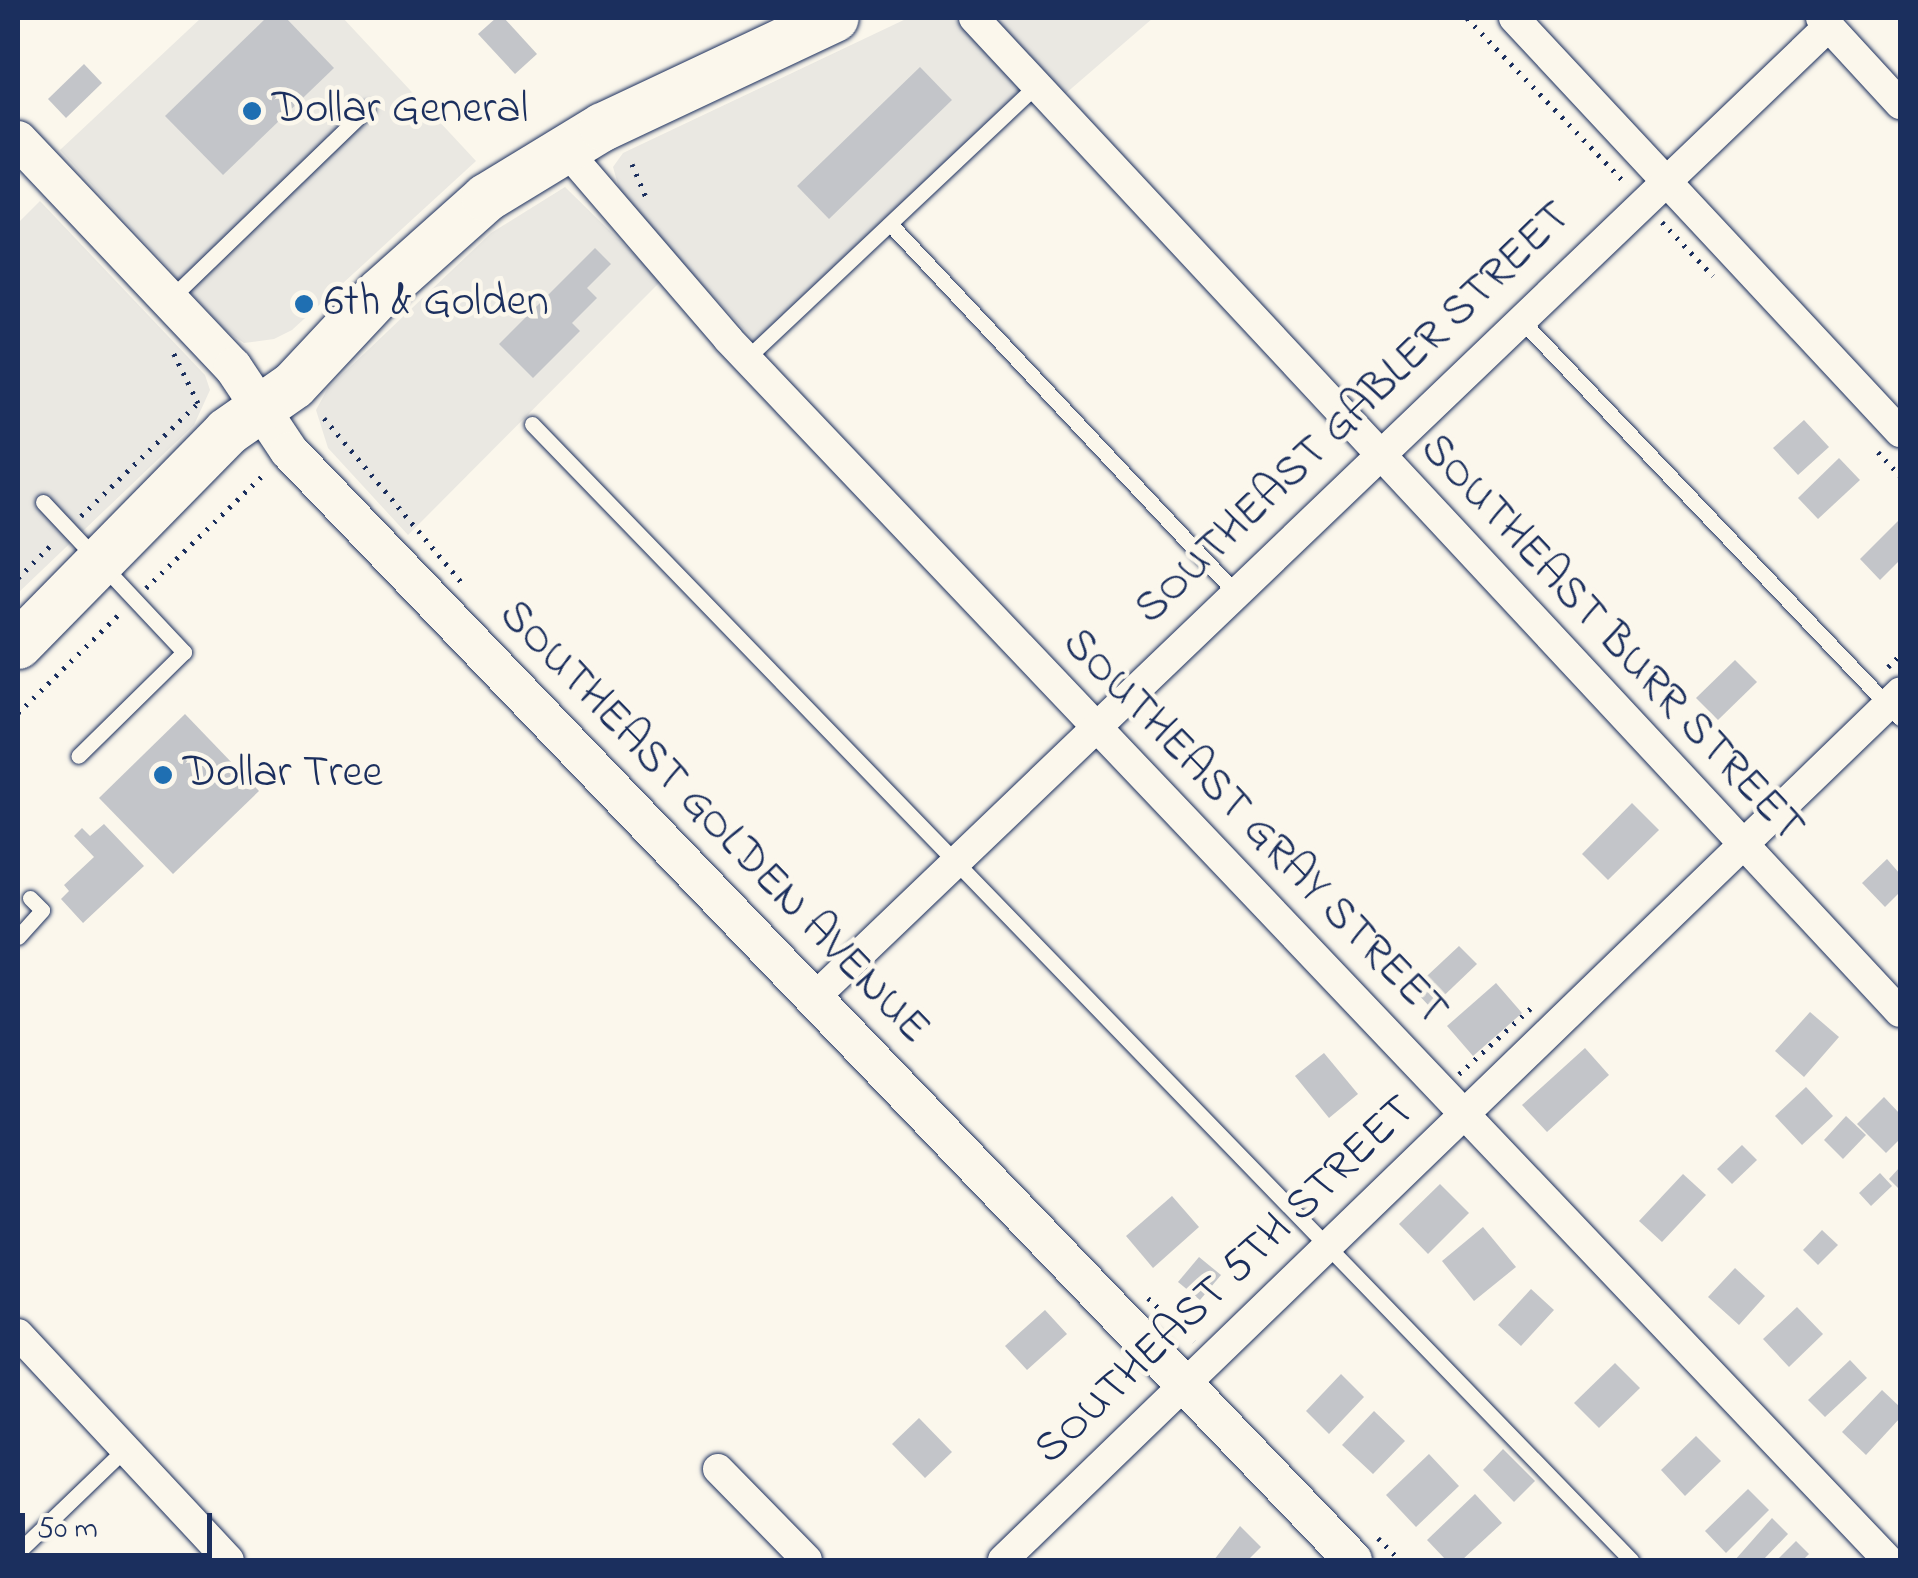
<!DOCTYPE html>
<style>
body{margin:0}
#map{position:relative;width:1918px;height:1578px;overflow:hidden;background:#fbf7ec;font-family:"Indie Flower",sans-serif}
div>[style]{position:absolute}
.built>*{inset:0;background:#eae8e2}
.building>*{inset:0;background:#c3c5c9}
.path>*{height:5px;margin-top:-2.5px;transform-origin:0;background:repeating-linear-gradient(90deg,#1b2f5e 0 2.5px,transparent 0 10.5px)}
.roads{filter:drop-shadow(0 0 2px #1b2f5e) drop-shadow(0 0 2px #1b2f5e)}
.service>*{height:15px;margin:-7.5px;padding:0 7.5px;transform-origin:7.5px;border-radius:7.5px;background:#fbf7ec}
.minor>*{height:30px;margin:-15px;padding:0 15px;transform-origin:15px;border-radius:15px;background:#fbf7ec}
.tertiary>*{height:38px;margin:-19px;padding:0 19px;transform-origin:19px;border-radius:19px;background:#fbf7ec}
.primary>*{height:48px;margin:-24px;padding:0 24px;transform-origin:24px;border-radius:24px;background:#fbf7ec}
.dots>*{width:28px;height:28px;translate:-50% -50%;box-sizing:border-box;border:5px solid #fbf7ec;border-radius:50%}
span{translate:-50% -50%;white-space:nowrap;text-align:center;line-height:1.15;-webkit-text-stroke:9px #fbf7ec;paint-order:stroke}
.poi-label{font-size:45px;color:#1b2f5e}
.left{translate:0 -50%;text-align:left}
.street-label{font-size:45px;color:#1b2f5e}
.frame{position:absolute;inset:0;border:20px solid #1b2f5e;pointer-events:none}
.scale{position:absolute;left:20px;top:1513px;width:192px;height:45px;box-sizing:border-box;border:5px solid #1b2f5e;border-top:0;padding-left:12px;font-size:30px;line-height:35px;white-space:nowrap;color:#1b2f5e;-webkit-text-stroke:8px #fbf7ec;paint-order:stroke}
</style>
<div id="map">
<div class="built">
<div style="clip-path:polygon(201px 18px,343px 18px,476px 161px,292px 330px,274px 339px,244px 343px,225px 330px,60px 150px)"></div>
<div style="clip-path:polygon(908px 18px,954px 18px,1023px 90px,758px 344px,622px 199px,613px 167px,623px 153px)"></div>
<div style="clip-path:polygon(992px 18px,1153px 18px,1065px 94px)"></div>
<div style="clip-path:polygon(565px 187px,661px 281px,408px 535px,328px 448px,316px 410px,328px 388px,491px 233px)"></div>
<div style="clip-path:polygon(40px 201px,205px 375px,210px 390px,194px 425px,18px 593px,18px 223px)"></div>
</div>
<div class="building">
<div style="clip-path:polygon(266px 18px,286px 18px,334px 68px,223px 175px,165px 116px)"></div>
<div style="clip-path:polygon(496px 18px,504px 18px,537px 54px,515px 74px,478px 34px)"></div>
<div style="clip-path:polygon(84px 64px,102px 83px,66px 118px,48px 99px)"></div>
<div style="clip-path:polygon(920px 67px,952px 100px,829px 219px,797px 186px)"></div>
<div style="clip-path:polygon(595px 248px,611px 264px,587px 288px,597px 298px,572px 323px,580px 331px,533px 378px,499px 344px)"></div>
<div style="clip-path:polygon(1804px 420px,1829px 447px,1798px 475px,1773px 448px)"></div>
<div style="clip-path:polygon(1839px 458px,1860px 480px,1818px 519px,1798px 498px)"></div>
<div style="clip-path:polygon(1900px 519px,1900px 560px,1880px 580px,1860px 559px)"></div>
<div style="clip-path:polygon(1735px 660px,1757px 682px,1718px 720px,1696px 698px)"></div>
<div style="clip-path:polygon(185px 714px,259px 791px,173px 874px,99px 798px)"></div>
<div style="clip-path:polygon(1632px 803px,1659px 830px,1608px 880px,1582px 854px)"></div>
<div style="clip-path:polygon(104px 824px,144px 866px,83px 923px,61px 899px,69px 891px,64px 885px,94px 857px,74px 836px,82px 828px,90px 836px)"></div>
<div style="clip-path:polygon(1887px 859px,1900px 874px,1900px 892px,1885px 907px,1862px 883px)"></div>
<div style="clip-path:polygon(1459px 946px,1477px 964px,1431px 1008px,1413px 989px)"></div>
<div style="clip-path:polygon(1496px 983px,1522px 1013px,1473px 1056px,1447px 1026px)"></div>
<div style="clip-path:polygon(1810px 1012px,1839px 1037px,1804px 1077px,1775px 1051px)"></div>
<div style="clip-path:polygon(1585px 1048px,1609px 1075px,1547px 1132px,1522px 1105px)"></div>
<div style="clip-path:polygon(1324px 1053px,1358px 1094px,1329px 1118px,1295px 1076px)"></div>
<div style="clip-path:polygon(1806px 1087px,1833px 1116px,1802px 1145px,1775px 1116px)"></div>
<div style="clip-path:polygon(1884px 1097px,1900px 1114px,1900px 1139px,1886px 1153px,1857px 1124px)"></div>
<div style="clip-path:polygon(1846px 1116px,1866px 1135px,1843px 1159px,1824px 1140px)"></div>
<div style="clip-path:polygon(1742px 1145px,1757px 1160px,1732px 1184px,1717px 1169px)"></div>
<div style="clip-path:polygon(1900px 1167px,1900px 1190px,1889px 1179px)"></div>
<div style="clip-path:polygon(1880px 1173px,1892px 1186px,1871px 1206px,1859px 1193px)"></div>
<div style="clip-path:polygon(1683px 1174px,1706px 1195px,1662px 1242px,1639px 1221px)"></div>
<div style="clip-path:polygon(1440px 1184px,1469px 1213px,1428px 1254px,1399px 1224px)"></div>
<div style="clip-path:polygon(1172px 1196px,1199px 1227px,1153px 1268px,1126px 1236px)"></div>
<div style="clip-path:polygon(1483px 1227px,1516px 1267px,1474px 1301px,1442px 1261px)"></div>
<div style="clip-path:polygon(1822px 1230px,1838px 1245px,1818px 1265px,1803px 1250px)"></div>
<div style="clip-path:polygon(1199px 1257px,1221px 1275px,1200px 1300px,1178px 1282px)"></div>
<div style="clip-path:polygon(1735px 1268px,1765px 1296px,1739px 1325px,1708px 1297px)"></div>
<div style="clip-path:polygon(1531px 1289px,1554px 1310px,1521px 1346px,1498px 1325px)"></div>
<div style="clip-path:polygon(1797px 1307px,1823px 1334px,1789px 1367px,1763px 1339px)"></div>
<div style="clip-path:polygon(1045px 1310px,1067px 1334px,1027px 1370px,1005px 1346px)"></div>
<div style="clip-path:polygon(1850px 1360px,1867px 1378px,1825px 1417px,1808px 1400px)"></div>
<div style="clip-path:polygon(1615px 1363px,1640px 1388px,1599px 1428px,1574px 1403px)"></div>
<div style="clip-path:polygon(1341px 1374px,1364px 1397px,1329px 1434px,1306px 1411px)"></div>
<div style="clip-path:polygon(1882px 1390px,1900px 1407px,1900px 1418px,1866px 1455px,1842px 1432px)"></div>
<div style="clip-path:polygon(1374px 1411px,1405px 1441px,1373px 1474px,1342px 1445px)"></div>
<div style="clip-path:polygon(919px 1418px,952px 1452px,925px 1478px,892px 1444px)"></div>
<div style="clip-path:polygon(1696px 1436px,1721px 1461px,1685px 1496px,1661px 1470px)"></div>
<div style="clip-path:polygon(1503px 1449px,1535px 1481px,1514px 1502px,1483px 1470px)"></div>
<div style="clip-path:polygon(1429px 1454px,1459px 1486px,1416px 1527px,1386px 1495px)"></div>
<div style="clip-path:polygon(1748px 1489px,1769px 1510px,1726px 1553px,1705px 1531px)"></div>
<div style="clip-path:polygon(1475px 1494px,1502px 1523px,1462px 1560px,1446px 1560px,1427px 1540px)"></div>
<div style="clip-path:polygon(1772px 1518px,1788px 1534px,1763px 1560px,1735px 1560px)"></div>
<div style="clip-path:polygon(1240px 1526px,1261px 1547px,1248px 1560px,1214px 1560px)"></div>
<div style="clip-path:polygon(1796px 1541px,1809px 1554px,1803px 1560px,1777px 1560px)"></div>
</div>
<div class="path">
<div style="left:1467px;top:18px;width:231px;rotate:46.2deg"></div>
<div style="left:632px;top:164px;width:41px;rotate:67.2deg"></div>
<div style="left:1662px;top:222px;width:74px;rotate:46.6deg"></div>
<div style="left:324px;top:418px;width:217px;rotate:50.1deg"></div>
<div style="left:1878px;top:452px;width:33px;rotate:47deg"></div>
<div style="left:81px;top:516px;width:163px;rotate:-44deg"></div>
<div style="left:198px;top:403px;width:61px;rotate:-116.1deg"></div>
<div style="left:18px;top:578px;width:52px;rotate:-45deg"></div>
<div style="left:146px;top:588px;width:167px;rotate:-44deg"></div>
<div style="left:1888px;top:667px;width:17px;rotate:-45deg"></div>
<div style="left:18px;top:713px;width:143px;rotate:-44.4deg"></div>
<div style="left:1459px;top:1074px;width:99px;rotate:-42.5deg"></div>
<div style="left:1148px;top:1298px;width:63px;rotate:43.1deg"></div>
<div style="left:1378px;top:1538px;width:31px;rotate:45deg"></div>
</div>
<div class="roads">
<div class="service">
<div style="left:890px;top:224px;width:504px;rotate:46.85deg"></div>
<div style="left:171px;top:298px;width:272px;rotate:-44deg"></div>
<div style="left:1520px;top:319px;width:551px;rotate:46.4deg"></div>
<div style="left:746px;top:359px;width:398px;rotate:-43.3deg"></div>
<div style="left:532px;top:424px;width:1581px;rotate:45.95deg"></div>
<div style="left:43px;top:502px;width:206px;rotate:46.8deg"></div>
<div style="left:184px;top:652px;width:148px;rotate:135.5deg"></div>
<div style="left:18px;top:937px;width:36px;rotate:-48deg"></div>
<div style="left:42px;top:910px;width:17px;rotate:-135deg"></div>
<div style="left:18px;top:1552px;width:149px;rotate:-43.9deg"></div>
</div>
<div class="minor">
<div style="left:974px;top:18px;width:1358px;rotate:47.03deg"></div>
<div style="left:1514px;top:18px;width:566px;rotate:47deg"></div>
<div style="left:1821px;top:18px;width:117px;rotate:47.4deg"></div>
<div style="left:564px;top:148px;width:252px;rotate:49.3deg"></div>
<div style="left:728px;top:339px;width:1684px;rotate:46.47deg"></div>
<div style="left:815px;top:997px;width:1404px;rotate:-43.76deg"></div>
<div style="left:18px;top:1334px;width:309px;rotate:47deg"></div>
<div style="left:718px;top:1469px;width:127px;rotate:45.6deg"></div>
<div style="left:1003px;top:1560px;width:1248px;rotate:-44.03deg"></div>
</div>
<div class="tertiary">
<div style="left:18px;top:140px;width:313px;rotate:46.6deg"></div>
<div style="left:233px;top:367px;width:101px;rotate:56.3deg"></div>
<div style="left:289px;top:451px;width:1537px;rotate:46.19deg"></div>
</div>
<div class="primary">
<div style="left:18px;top:645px;width:298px;rotate:-45.5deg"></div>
<div style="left:227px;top:432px;width:82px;rotate:-35deg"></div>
<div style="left:294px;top:385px;width:127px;rotate:-46.9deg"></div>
<div style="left:381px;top:292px;width:141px;rotate:-41.8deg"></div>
<div style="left:486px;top:198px;width:137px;rotate:-31.3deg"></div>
<div style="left:603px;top:127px;width:256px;rotate:-25.2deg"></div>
</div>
</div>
<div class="dots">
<div style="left:252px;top:111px;background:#1f6fb2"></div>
<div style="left:304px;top:304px;background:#1f6fb2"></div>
<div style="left:163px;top:775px;background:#1f6fb2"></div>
</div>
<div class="poi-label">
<span class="left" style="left:272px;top:111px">Dollar General</span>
<span class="left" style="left:324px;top:304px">6th &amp; Golden</span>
<span class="left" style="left:183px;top:775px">Dollar Tree</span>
</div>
<div class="street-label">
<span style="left:1354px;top:414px;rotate:-44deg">SOUTHEAST GABLER STREET</span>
<span style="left:1611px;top:639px;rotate:47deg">SOUTHEAST BURR STREET</span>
<span style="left:713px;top:823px;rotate:46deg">SOUTHEAST GOLDEN AVENUE</span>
<span style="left:1254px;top:828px;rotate:46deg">SOUTHEAST GRAY STREET</span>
<span style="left:1226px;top:1281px;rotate:-44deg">SOUTHEAST 5TH STREET</span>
</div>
<div class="frame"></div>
<div class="scale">50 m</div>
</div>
